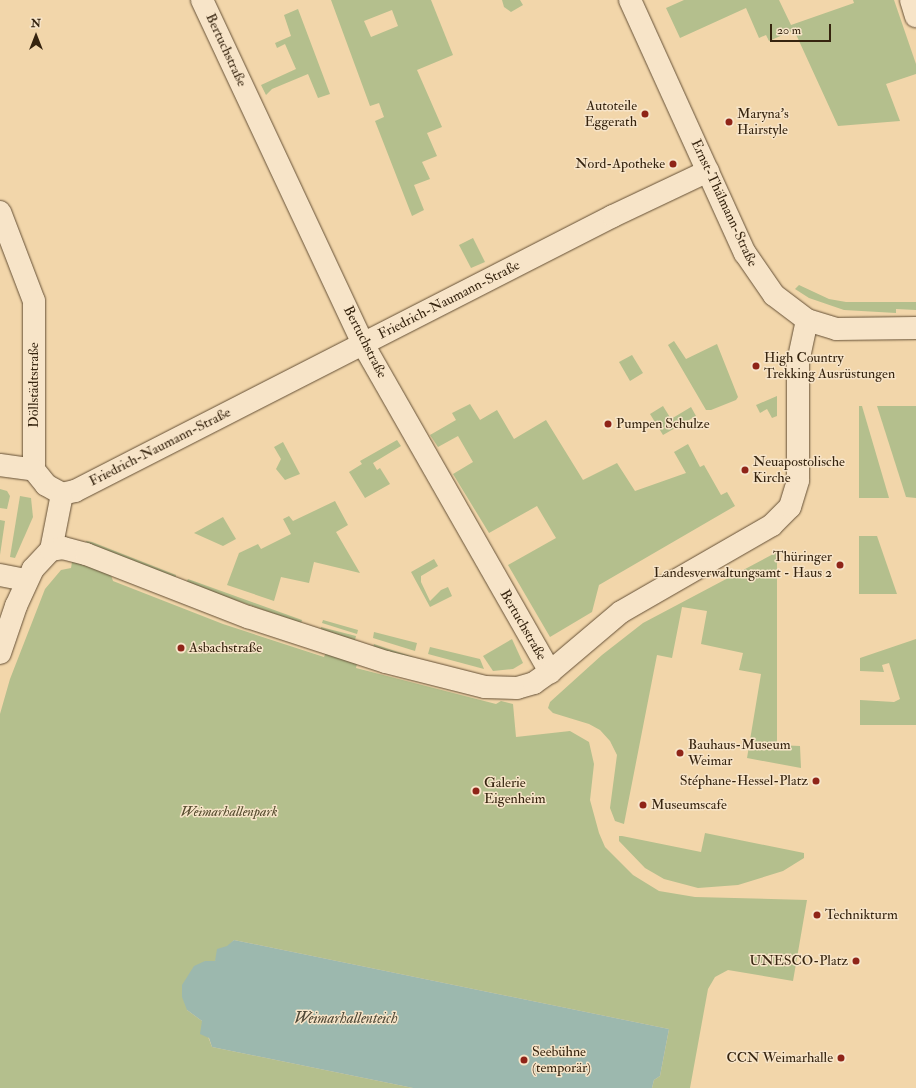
<!DOCTYPE html>
<meta charset="utf-8">
<style>
body{margin:0}
#map{position:relative;width:916px;height:1088px;overflow:hidden;background:#f2d6aa;font-family:"IM FELL Double Pica",serif}
div>[style]{position:absolute}
.green>*{inset:0;background:#b4bf8d}
.water>*{inset:0;background:#9cb8ae}
.roads{filter:drop-shadow(0 0 1px #655036) drop-shadow(0 0 1px #655036)}
.minor>*{height:22px;margin:-11px;padding:0 11px;transform-origin:11px;border-radius:11px;background:#f7e4c8}
.dots>*{width:11px;height:11px;translate:-50% -50%;box-sizing:border-box;border:2px solid #f7e4c8;border-radius:50%}
span{translate:-50% -50%;white-space:nowrap;text-align:center;line-height:1.15;-webkit-text-stroke:3px #f7e4c8;paint-order:stroke}
.street-label{font-size:14px;color:#36240f}
.poi-label{font-size:14px;color:#36240f}
.right{translate:-100% -50%;text-align:right}
.left{translate:0 -50%;text-align:left}
.park-label{font-size:14px;color:#564b2e;font-style:italic}
.water-label{font-size:15px;color:#504937;font-style:italic}
.north{position:absolute;left:16px;top:16px;width:40px;height:40px;-webkit-text-stroke:3px #f7e4c8;paint-order:stroke;rotate:0deg;font-size:11px;font-weight:700;line-height:16px;text-align:center;color:#36240f}
.north::after{content:'';display:block;margin:auto;width:14px;height:18px;background:#36240f;clip-path:polygon(50% 0,100% 100%,50% 72%,0 100%)}
.scale{position:absolute;left:770px;top:24px;width:61px;height:18px;box-sizing:border-box;border:2px solid #36240f;border-top:0;padding-left:5px;font-size:12px;line-height:14px;white-space:nowrap;color:#36240f;-webkit-text-stroke:3px #f7e4c8;paint-order:stroke}
</style>
<div id="map">
<div class="green">
<div style="clip-path:polygon(evenodd,331px 0,431px 0,453px 55px,417px 70px,442px 127px,427px 133px,437px 156px,422px 162px,430px 179px,414px 185px,424px 210px,412px 216px,375px 121px,384px 117px,379px 103px,370px 106px,331px 0,392px 10px,398px 26px,371px 37px,364px 21px,392px 10px)"></div>
<div style="clip-path:polygon(502px 0,520px 0,523px 5px,511px 12px,504px 7px)"></div>
<div style="clip-path:polygon(684px 0,779px 0,791px 25px,854px 3px,853px 0,894px 0,916px 64px,916px 74px,886px 84px,900px 121px,838px 126px,794px 30px,769px 41px,766px 35px,759px 38px,746px 8px,680px 38px,666px 8px)"></div>
<div style="clip-path:polygon(298px 9px,330px 94px,318px 98px,308px 74px,272px 89px,266px 95px,261px 85px,296px 69px,285px 44px,277px 48px,275px 43px,291px 36px,284px 15px)"></div>
<div style="clip-path:polygon(473px 238px,485px 262px,471px 268px,459px 245px)"></div>
<div style="clip-path:polygon(799px 285px,829px 299px,846px 302px,916px 302px,916px 310px,896px 309px,896px 313px,844px 310px,809px 298px,795px 289px)"></div>
<div style="clip-path:polygon(674px 341px,686px 359px,717px 344px,738px 397px,736px 400px,711px 410px,706px 410px,668px 345px)"></div>
<div style="clip-path:polygon(632px 355px,643px 373px,630px 381px,619px 362px)"></div>
<div style="clip-path:polygon(777px 396px,777px 416px,772px 418px,767px 409px,760px 413px,756px 405px)"></div>
<div style="clip-path:polygon(470px 404px,480px 420px,497px 410px,514px 439px,546px 420px,583px 480px,617px 463px,635px 491px,686px 473px,674px 452px,688px 444px,700px 467px,704px 465px,721px 495px,727px 492px,735px 506px,599px 585px,592px 612px,550px 637px,508px 565px,556px 538px,537px 506px,489px 533px,453px 474px,473px 462px,458px 436px,438px 447px,430px 435px,456px 420px,452px 413px)"></div>
<div style="clip-path:polygon(663px 406px,671px 419px,691px 407px,696px 416px,663px 435px,650px 414px)"></div>
<div style="clip-path:polygon(859px 406px,862px 406px,889px 498px,859px 498px)"></div>
<div style="clip-path:polygon(877px 406px,916px 406px,916px 498px,906px 497px)"></div>
<div style="clip-path:polygon(397px 440px,401px 446px,373px 463px,377px 470px,380px 468px,390px 484px,365px 498px,349px 472px,362px 464px,360px 461px)"></div>
<div style="clip-path:polygon(283px 442px,300px 474px,285px 480px,276px 469px,281px 459px,274px 447px)"></div>
<div style="clip-path:polygon(0 489px,7px 491px,10px 496px,7px 509px,0 508px)"></div>
<div style="clip-path:polygon(20px 496px,31px 498px,33px 517px,15px 558px,10px 557px)"></div>
<div style="clip-path:polygon(335px 501px,348px 525px,336px 532px,360px 573px,314px 562px,309px 583px,281px 577px,274px 601px,227px 585px,239px 553px,258px 544px,261px 549px,291px 534px,283px 519px,289px 516px,293px 521px)"></div>
<div style="clip-path:polygon(223px 517px,236px 539px,223px 546px,194px 533px)"></div>
<div style="clip-path:polygon(0 520px,5px 521px,0 555px)"></div>
<div style="clip-path:polygon(859px 536px,877px 536px,897px 594px,859px 594px)"></div>
<div style="clip-path:polygon(86px 541px,92px 542px,176px 575px,175px 579px,87px 544px)"></div>
<div style="clip-path:polygon(777px 552px,777px 745px,800px 746px,801px 768px,747px 758px,761px 674px,739px 670px,743px 653px,701px 644px,707px 611px,682px 607px,672px 658px,657px 655px,624px 824px,615px 821px,610px 808px,617px 755px,610px 741px,600px 730px,589px 724px,553px 713px,548px 708px,550px 702px,602px 655px,643px 623px)"></div>
<div style="clip-path:polygon(434px 559px,438px 566px,421px 576px,421px 582px,430px 601px,441px 590px,448px 587px,452px 596px,430px 607px,411px 572px)"></div>
<div style="clip-path:polygon(72px 562px,84px 563px,110px 572px,113px 581px,223px 624px,324px 657px,327px 650px,358px 659px,356px 668px,496px 704px,501px 701px,513px 704px,516px 737px,570px 731px,589px 742px,594px 764px,590px 800px,599px 833px,605px 847px,633px 875px,659px 891px,695px 897px,807px 900px,793px 981px,728px 970px,715px 977px,708px 989px,690px 1088px,652px 1088px,654px 1080px,660px 1076px,669px 1029px,234px 940px,215px 961px,205px 961px,187px 1010px,202px 1021px,212px 1047px,413px 1088px,0 1088px,0 714px,10px 679px,45px 589px,61px 570px,71px 568px)"></div>
<div style="clip-path:polygon(188px 579px,302px 620px,301px 623px,186px 583px)"></div>
<div style="clip-path:polygon(323px 620px,358px 630px,357px 634px,322px 623px)"></div>
<div style="clip-path:polygon(321px 627px,356px 636px,355px 640px,321px 630px)"></div>
<div style="clip-path:polygon(374px 632px,417px 643px,415px 651px,373px 638px)"></div>
<div style="clip-path:polygon(512px 639px,523px 663px,513px 669px,493px 671px,483px 656px)"></div>
<div style="clip-path:polygon(916px 639px,916px 725px,860px 725px,860px 700px,894px 702px,900px 699px,889px 663px,882px 665px,884px 672px,860px 671px,860px 658px)"></div>
<div style="clip-path:polygon(374px 644px,413px 657px,412px 660px,373px 647px)"></div>
<div style="clip-path:polygon(430px 647px,480px 659px,484px 669px,428px 654px)"></div>
<div style="clip-path:polygon(705px 833px,804px 853px,804px 858px,783px 871px,738px 885px,698px 888px,664px 879px,645px 868px,619px 841px,619px 836px,622px 836px,701px 852px)"></div>
</div>
<div class="water">
<div style="clip-path:polygon(234px 940px,669px 1029px,660px 1076px,654px 1080px,652px 1088px,413px 1088px,212px 1047px,209px 1038px,200px 1034px,202px 1021px,187px 1010px,182px 997px,182px 985px,194px 966px,205px 961px,215px 961px,217px 949px,227px 946px)"></div>
</div>
<div class="roads">
<div class="minor">
<div style="left:202px;top:0;width:380px;rotate:64.9deg"></div>
<div style="left:363px;top:344px;width:378px;rotate:60.3deg"></div>
<div style="left:630px;top:0;width:278px;rotate:65.6deg"></div>
<div style="left:745px;top:253px;width:51px;rotate:55.4deg"></div>
<div style="left:774px;top:295px;width:41px;rotate:37.1deg"></div>
<div style="left:807px;top:320px;width:30px;rotate:17deg"></div>
<div style="left:836px;top:329px;width:80px;rotate:-0.7deg"></div>
<div style="left:911px;top:0;width:17px;rotate:73deg"></div>
<div style="left:0;top:212px;width:95px;rotate:69.1deg"></div>
<div style="left:34px;top:301px;width:169px;rotate:90deg"></div>
<div style="left:34px;top:470px;width:19px;rotate:51deg"></div>
<div style="left:46px;top:485px;width:18px;rotate:29deg"></div>
<div style="left:0;top:465px;width:34px;rotate:8deg"></div>
<div style="left:62px;top:494px;width:13px;rotate:-13deg"></div>
<div style="left:75px;top:491px;width:604px;rotate:-27.07deg"></div>
<div style="left:613px;top:216px;width:105px;rotate:-25.3deg"></div>
<div style="left:51px;top:550px;width:57px;rotate:-78.9deg"></div>
<div style="left:0;top:575px;width:26px;rotate:11deg"></div>
<div style="left:0;top:653px;width:50px;rotate:-71.2deg"></div>
<div style="left:16px;top:606px;width:41px;rotate:-65.3deg"></div>
<div style="left:33px;top:569px;width:26px;rotate:-47deg"></div>
<div style="left:51px;top:550px;width:12px;rotate:-9deg"></div>
<div style="left:63px;top:548px;width:24px;rotate:15deg"></div>
<div style="left:86px;top:554px;width:174px;rotate:21.3deg"></div>
<div style="left:248px;top:617px;width:145px;rotate:18.1deg"></div>
<div style="left:386px;top:662px;width:102px;rotate:14.2deg"></div>
<div style="left:485px;top:687px;width:32px;rotate:2deg"></div>
<div style="left:517px;top:688px;width:18px;rotate:-16deg"></div>
<div style="left:534px;top:683px;width:19px;rotate:-35deg"></div>
<div style="left:550px;top:672px;width:93px;rotate:-40.2deg"></div>
<div style="left:621px;top:612px;width:174px;rotate:-29.9deg"></div>
<div style="left:772px;top:525px;width:25px;rotate:-45deg"></div>
<div style="left:790px;top:507px;width:28px;rotate:-73deg"></div>
<div style="left:798px;top:480px;width:118px;rotate:-90deg"></div>
<div style="left:798px;top:362px;width:43px;rotate:-77.9deg"></div>
</div>
</div>
<div class="dots">
<div style="left:645px;top:114px;background:#8f2418"></div>
<div style="left:729px;top:122px;background:#8f2418"></div>
<div style="left:673px;top:164px;background:#8f2418"></div>
<div style="left:756px;top:366px;background:#8f2418"></div>
<div style="left:608px;top:424px;background:#8f2418"></div>
<div style="left:745px;top:470px;background:#8f2418"></div>
<div style="left:840px;top:565px;background:#8f2418"></div>
<div style="left:181px;top:648px;background:#8f2418"></div>
<div style="left:680px;top:753px;background:#8f2418"></div>
<div style="left:816px;top:781px;background:#8f2418"></div>
<div style="left:476px;top:791px;background:#8f2418"></div>
<div style="left:643px;top:805px;background:#8f2418"></div>
<div style="left:817px;top:915px;background:#8f2418"></div>
<div style="left:856px;top:961px;background:#8f2418"></div>
<div style="left:841px;top:1058px;background:#8f2418"></div>
<div style="left:524px;top:1060px;background:#8f2418"></div>
</div>
<div class="street-label">
<span style="left:226px;top:50px;rotate:65deg">Bertuchstraße</span>
<span style="left:724px;top:203px;rotate:65deg">Ernst-Thälmann-Straße</span>
<span style="left:449px;top:300px;rotate:-27deg">Friedrich-Naumann-Straße</span>
<span style="left:365px;top:342px;rotate:63deg">Bertuchstraße</span>
<span style="left:34px;top:385px;rotate:-90deg">Döllstädtstraße</span>
<span style="left:160px;top:447px;rotate:-27deg">Friedrich-Naumann-Straße</span>
<span style="left:523px;top:625px;rotate:60deg">Bertuchstraße</span>
</div>
<div class="poi-label">
<span class="right" style="left:637px;top:114px">Autoteile<br>Eggerath</span>
<span class="left" style="left:737px;top:122px">Maryna's<br>Hairstyle</span>
<span class="right" style="left:665px;top:164px">Nord-Apotheke</span>
<span class="left" style="left:764px;top:366px">High Country<br>Trekking Ausrüstungen</span>
<span class="left" style="left:616px;top:424px">Pumpen Schulze</span>
<span class="left" style="left:753px;top:470px">Neuapostolische<br>Kirche</span>
<span class="right" style="left:832px;top:565px">Thüringer<br>Landesverwaltungsamt - Haus 2</span>
<span class="left" style="left:189px;top:648px">Asbachstraße</span>
<span class="left" style="left:688px;top:753px">Bauhaus-Museum<br>Weimar</span>
<span class="right" style="left:808px;top:781px">Stéphane-Hessel-Platz</span>
<span class="left" style="left:484px;top:791px">Galerie<br>Eigenheim</span>
<span class="left" style="left:651px;top:805px">Museumscafe</span>
<span class="left" style="left:825px;top:915px">Technikturm</span>
<span class="right" style="left:848px;top:961px">UNESCO-Platz</span>
<span class="left" style="left:532px;top:1060px">Seebühne<br>(temporär)</span>
<span class="right" style="left:833px;top:1058px">CCN Weimarhalle</span>
</div>
<div class="park-label">
<span style="left:229px;top:812px">Weimarhallenpark</span>
</div>
<div class="water-label">
<span style="left:346px;top:1019px">Weimarhallenteich</span>
</div>
<div class="north">N</div>
<div class="scale">20 m</div>
</div>
